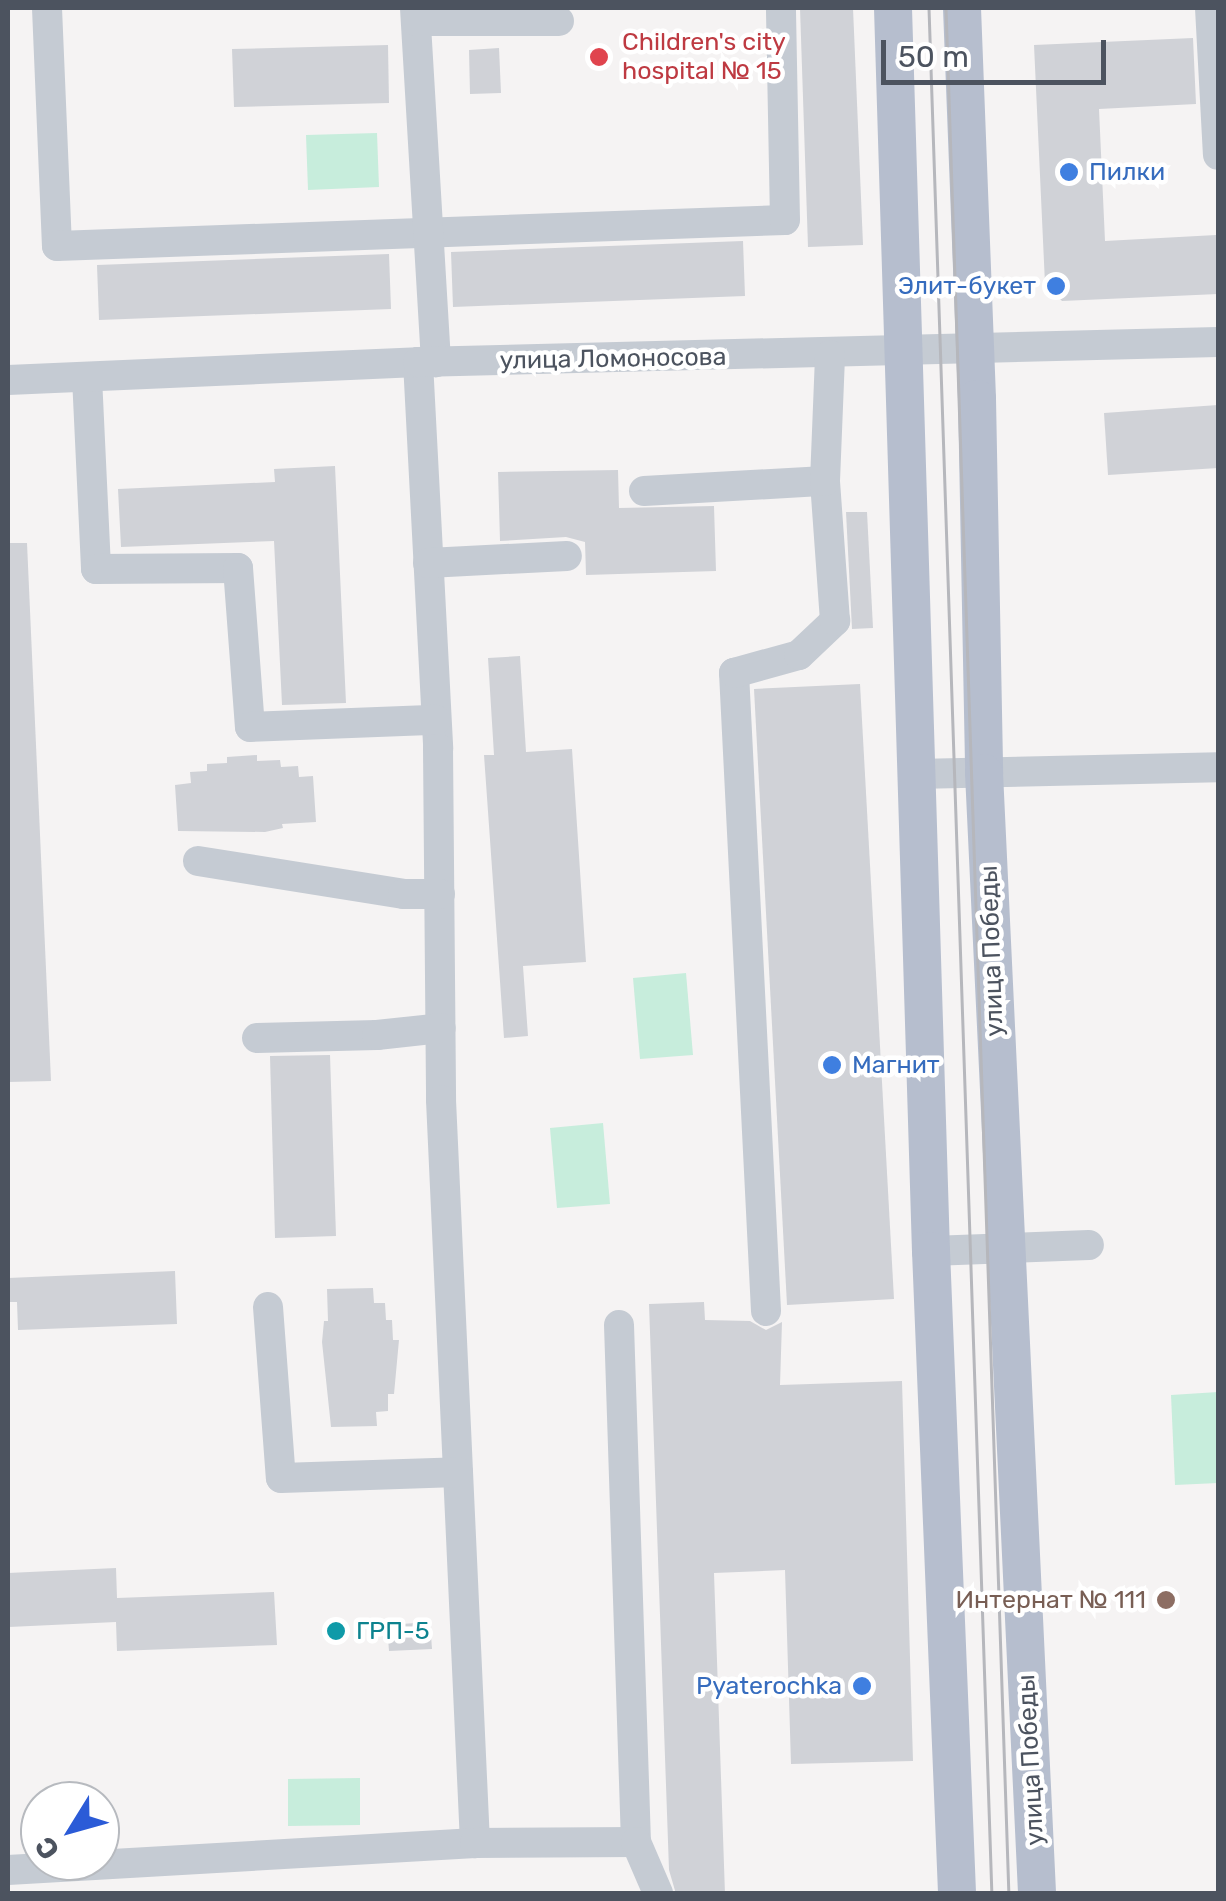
<!DOCTYPE html>
<meta charset="utf-8">
<style>
body{margin:0}
#map{position:relative;width:1226px;height:1901px;overflow:hidden;background:#f5f3f3;font-family:Rubik,sans-serif}
div>[style]{position:absolute}
.green>*{inset:0;background:#c7eddc}
.building>*{inset:0;background:#d0d2d7}
.minor>*{height:30px;margin:-15px;padding:0 15px;transform-origin:15px;border-radius:15px;background:#c5cbd3}
.major>*{height:38px;margin:-19px;padding:0 19px;transform-origin:19px;border-radius:19px;background:#b6bece}
.tram>*{height:2.5px;margin:-1.25px;padding:0 1.25px;transform-origin:1.25px;border-radius:1.25px;background:#b6b7bc}
.dots>*{width:28px;height:28px;translate:-50% -50%;box-sizing:border-box;border:5px solid #fff;border-radius:50%}
span{translate:-50% -50%;white-space:nowrap;text-align:center;line-height:1.15;-webkit-text-stroke:9px #fff;paint-order:stroke}
.health-label{font-size:25px;color:#be3a42}
.left{translate:0 -50%;text-align:left}
.shop-label{font-size:25px;color:#366cbe}
.right{translate:-100% -50%;text-align:right}
.street-label{font-size:25px;color:#4c535f}
.education-label{font-size:25px;color:#785e54}
.culture-label{font-size:25px;color:#0d838f}
.frame{position:absolute;inset:0;border:10px solid #4c535f;pointer-events:none}
.north{position:absolute;left:20px;top:1781px;width:100px;height:100px;box-sizing:border-box;background:#fff;border:2px solid #b7babf;border-radius:50%;rotate:233deg;font-size:28px;font-weight:700;line-height:40px;text-align:center;color:#4c535f}
.north::after{content:'';display:block;margin:auto;width:35px;height:45px;background:#2b5bd7;clip-path:polygon(50% 0,100% 100%,50% 72%,0 100%)}
.scale{position:absolute;left:881px;top:40px;width:225px;height:45px;box-sizing:border-box;border:5px solid #4c535f;border-top:0;padding-left:12px;font-size:30px;line-height:35px;white-space:nowrap;color:#4c535f;-webkit-text-stroke:8px #fff;paint-order:stroke}
</style>
<div id="map">
<div class="green">
<div style="clip-path:polygon(377px 133px,379px 187px,308px 190px,306px 135px)"></div>
<div style="clip-path:polygon(686px 973px,693px 1055px,640px 1059px,633px 978px)"></div>
<div style="clip-path:polygon(603px 1123px,610px 1204px,557px 1208px,550px 1128px)"></div>
<div style="clip-path:polygon(1218px 1392px,1218px 1483px,1175px 1485px,1171px 1395px)"></div>
<div style="clip-path:polygon(360px 1778px,360px 1825px,288px 1826px,288px 1779px)"></div>
</div>
<div class="building">
<div style="clip-path:polygon(800px 8px,853px 8px,863px 245px,808px 247px)"></div>
<div style="clip-path:polygon(1193px 38px,1196px 104px,1099px 109px,1105px 241px,1216px 235px,1218px 294px,1062px 301px,1045px 284px,1034px 45px)"></div>
<div style="clip-path:polygon(388px 45px,389px 103px,234px 107px,232px 49px)"></div>
<div style="clip-path:polygon(499px 48px,501px 93px,470px 94px,469px 50px)"></div>
<div style="clip-path:polygon(743px 241px,745px 296px,453px 307px,451px 252px)"></div>
<div style="clip-path:polygon(389px 254px,391px 309px,99px 320px,97px 265px)"></div>
<div style="clip-path:polygon(1218px 405px,1218px 468px,1108px 475px,1104px 413px)"></div>
<div style="clip-path:polygon(335px 466px,346px 703px,282px 705px,274px 541px,121px 547px,118px 489px,275px 482px,274px 469px)"></div>
<div style="clip-path:polygon(618px 470px,619px 508px,714px 506px,716px 571px,586px 575px,585px 542px,566px 537px,500px 541px,498px 472px)"></div>
<div style="clip-path:polygon(846px 512px,867px 512px,873px 628px,852px 629px)"></div>
<div style="clip-path:polygon(8px 543px,27px 543px,51px 1081px,8px 1082px)"></div>
<div style="clip-path:polygon(520px 656px,526px 752px,572px 749px,586px 962px,523px 966px,528px 1036px,504px 1038px,484px 755px,494px 755px,488px 658px)"></div>
<div style="clip-path:polygon(860px 684px,894px 1299px,787px 1305px,754px 689px)"></div>
<div style="clip-path:polygon(257px 755px,257px 761px,280px 760px,281px 767px,298px 766px,299px 777px,313px 776px,316px 822px,282px 824px,283px 828px,265px 832px,178px 831px,175px 785px,191px 783px,190px 772px,207px 771px,207px 764px,227px 763px,227px 757px)"></div>
<div style="clip-path:polygon(330px 1055px,336px 1236px,275px 1238px,270px 1056px)"></div>
<div style="clip-path:polygon(175px 1271px,177px 1324px,18px 1330px,17px 1302px,8px 1302px,8px 1278px)"></div>
<div style="clip-path:polygon(373px 1288px,374px 1303px,385px 1303px,386px 1320px,392px 1320px,393px 1340px,399px 1340px,394px 1394px,388px 1394px,388px 1411px,376px 1412px,377px 1426px,331px 1427px,322px 1342px,324px 1321px,328px 1321px,327px 1289px)"></div>
<div style="clip-path:polygon(704px 1302px,705px 1320px,750px 1321px,766px 1330px,782px 1322px,780px 1385px,902px 1381px,913px 1761px,791px 1764px,785px 1570px,714px 1573px,725px 1894px,676px 1894px,669px 1870px,649px 1304px)"></div>
<div style="clip-path:polygon(116px 1568px,117px 1598px,274px 1592px,277px 1645px,117px 1651px,116px 1622px,9px 1627px,8px 1573px)"></div>
<div style="clip-path:polygon(430px 1622px,432px 1649px,389px 1651px,387px 1625px)"></div>
</div>
<div class="minor">
<div style="left:47px;top:8px;width:238px;rotate:87.6deg"></div>
<div style="left:57px;top:246px;width:728px;rotate:-2.05deg"></div>
<div style="left:785px;top:220px;width:212px;rotate:-91.1deg"></div>
<div style="left:415px;top:8px;width:355px;rotate:86.6deg"></div>
<div style="left:1210px;top:8px;width:147px;rotate:86.9deg"></div>
<div style="left:416px;top:21px;width:143px"></div>
<div style="left:418px;top:362px;width:387px;rotate:87deg"></div>
<div style="left:438px;top:748px;width:352px;rotate:89.5deg"></div>
<div style="left:441px;top:1100px;width:744px;rotate:87.38deg"></div>
<div style="left:87px;top:377px;width:192px;rotate:87.3deg"></div>
<div style="left:96px;top:569px;width:142px;rotate:-0.4deg"></div>
<div style="left:238px;top:568px;width:159px;rotate:85.7deg"></div>
<div style="left:250px;top:727px;width:186px;rotate:-2.2deg"></div>
<div style="left:8px;top:380px;width:410px;rotate:-2.5deg"></div>
<div style="left:418px;top:362px;width:800px;rotate:-1.43deg"></div>
<div style="left:644px;top:491px;width:181px;rotate:-3.2deg"></div>
<div style="left:428px;top:563px;width:139px;rotate:-2.9deg"></div>
<div style="left:916px;top:774px;width:302px;rotate:-1.3deg"></div>
<div style="left:198px;top:861px;width:208px;rotate:9.1deg"></div>
<div style="left:403px;top:894px;width:37px"></div>
<div style="left:257px;top:1038px;width:120px;rotate:-1.4deg"></div>
<div style="left:377px;top:1035px;width:64px;rotate:-6.2deg"></div>
<div style="left:931px;top:1251px;width:158px;rotate:-2.2deg"></div>
<div style="left:268px;top:1307px;width:171px;rotate:85.7deg"></div>
<div style="left:281px;top:1478px;width:177px;rotate:-1.9deg"></div>
<div style="left:766px;top:1311px;width:639px;rotate:-92.87deg"></div>
<div style="left:734px;top:673px;width:67px;rotate:-15.5deg"></div>
<div style="left:799px;top:655px;width:50px;rotate:-43.4deg"></div>
<div style="left:835px;top:621px;width:140px;rotate:-94.1deg"></div>
<div style="left:825px;top:481px;width:126px;rotate:-87.7deg"></div>
<div style="left:619px;top:1325px;width:517px;rotate:88.12deg"></div>
<div style="left:8px;top:1870px;width:468px;rotate:-3.3deg"></div>
<div style="left:475px;top:1843px;width:161px;rotate:-0.4deg"></div>
<div style="left:636px;top:1842px;width:56px;rotate:66.7deg"></div>
</div>
<div class="major">
<div style="left:893px;top:8px;width:1244px;rotate:88.25deg"></div>
<div style="left:931px;top:1251px;width:644px;rotate:87.68deg"></div>
<div style="left:962px;top:8px;width:391px;rotate:87.8deg"></div>
<div style="left:977px;top:399px;width:374px;rotate:88.9deg"></div>
<div style="left:984px;top:773px;width:1122px;rotate:87.29deg"></div>
</div>
<div class="tram">
<div style="left:929px;top:8px;width:1887px;rotate:88.09deg"></div>
<div style="left:946px;top:8px;width:1887px;rotate:88.09deg"></div>
</div>
<div class="dots">
<div style="left:599px;top:57px;background:#e0444e"></div>
<div style="left:1069px;top:172px;background:#3f7fe0"></div>
<div style="left:1056px;top:286px;background:#3f7fe0"></div>
<div style="left:832px;top:1065px;background:#3f7fe0"></div>
<div style="left:1166px;top:1600px;background:#8d6e63"></div>
<div style="left:336px;top:1631px;background:#0f9aa8"></div>
<div style="left:862px;top:1686px;background:#3f7fe0"></div>
</div>
<div class="health-label">
<span class="left" style="left:622px;top:57px">Children's city<br>hospital № 15</span>
</div>
<div class="shop-label">
<span class="left" style="left:1089px;top:172px">Пилки</span>
<span class="right" style="left:1036px;top:286px">Элит-букет</span>
<span class="left" style="left:852px;top:1065px">Магнит</span>
<span class="right" style="left:842px;top:1686px">Pyaterochka</span>
</div>
<div class="street-label">
<span style="left:613px;top:359px;rotate:-1deg">улица Ломоносова</span>
<span style="left:992px;top:951px;rotate:-92deg">улица Победы</span>
<span style="left:1031px;top:1760px;rotate:-93deg">улица Победы</span>
</div>
<div class="education-label">
<span class="right" style="left:1146px;top:1600px">Интернат № 111</span>
</div>
<div class="culture-label">
<span class="left" style="left:356px;top:1631px">ГРП-5</span>
</div>
<div class="frame"></div>
<div class="north">С</div>
<div class="scale">50 m</div>
</div>
